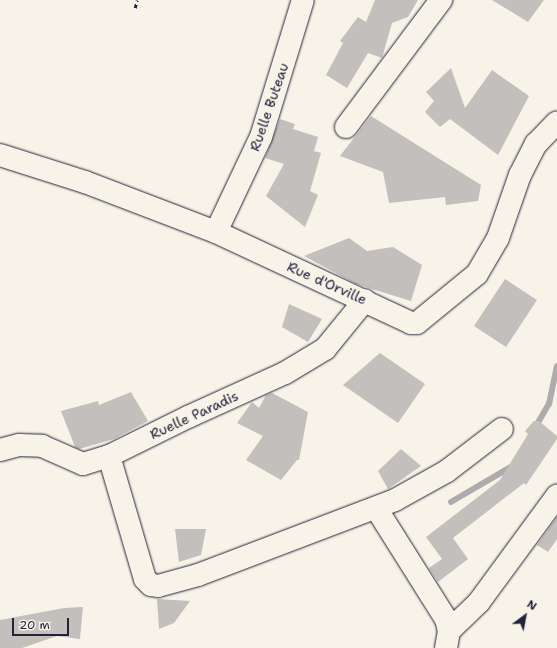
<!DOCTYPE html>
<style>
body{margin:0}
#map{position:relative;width:557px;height:648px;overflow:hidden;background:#f7f3e8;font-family:"Shantell Sans",sans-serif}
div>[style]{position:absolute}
.stream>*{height:5.5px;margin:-2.75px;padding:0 2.75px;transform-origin:2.75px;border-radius:2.75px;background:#aeabad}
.building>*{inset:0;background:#c2bfbd}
.path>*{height:2.5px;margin-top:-1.25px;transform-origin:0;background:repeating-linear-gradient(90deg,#22223b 0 4px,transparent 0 7px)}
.roads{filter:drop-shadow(0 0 1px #22223b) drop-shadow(0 0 1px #22223b)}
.minor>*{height:22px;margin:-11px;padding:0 11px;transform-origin:11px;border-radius:11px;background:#f7f3e8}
span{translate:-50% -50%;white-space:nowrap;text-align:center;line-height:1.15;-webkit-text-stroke:3.5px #f7f3e8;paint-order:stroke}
.street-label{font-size:14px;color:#22223b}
.north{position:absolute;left:505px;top:596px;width:40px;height:40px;-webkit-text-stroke:3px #f7f3e8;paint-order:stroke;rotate:32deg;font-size:11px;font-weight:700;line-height:16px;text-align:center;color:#22223b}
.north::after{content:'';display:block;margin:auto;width:14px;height:18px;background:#22223b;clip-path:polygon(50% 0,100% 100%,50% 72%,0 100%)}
.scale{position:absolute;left:12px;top:618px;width:57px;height:18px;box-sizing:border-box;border:2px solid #22223b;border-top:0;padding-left:5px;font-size:12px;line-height:14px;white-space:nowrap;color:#22223b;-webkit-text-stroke:3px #f7f3e8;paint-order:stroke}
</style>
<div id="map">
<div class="stream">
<div style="left:535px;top:428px;width:28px;rotate:-60deg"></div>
<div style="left:549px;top:404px;width:38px;rotate:-78deg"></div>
<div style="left:451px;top:502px;width:69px;rotate:-30.3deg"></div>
</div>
<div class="building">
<div style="clip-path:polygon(375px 0,418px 0,408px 17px,392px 23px,382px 58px,368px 53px,347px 88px,326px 75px,343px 43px,340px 41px,358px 17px,366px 22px)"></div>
<div style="clip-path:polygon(492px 0,544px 0,528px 22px)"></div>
<div style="clip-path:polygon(451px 68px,465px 108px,492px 70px,529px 96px,498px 155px,450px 119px,440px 127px,425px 112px,434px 101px,426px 92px)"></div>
<div style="clip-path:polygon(371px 116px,481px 185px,478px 201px,446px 205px,445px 197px,389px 203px,383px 172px,340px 156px)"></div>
<div style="clip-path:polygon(280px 119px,295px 124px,293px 129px,318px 137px,314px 151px,321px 153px,310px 191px,318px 195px,305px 227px,266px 196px,284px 164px,265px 158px)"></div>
<div style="clip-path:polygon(349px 238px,367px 251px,393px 247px,422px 265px,411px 301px,356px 284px,304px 256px)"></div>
<div style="clip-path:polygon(505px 279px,537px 300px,506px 347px,474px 326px)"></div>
<div style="clip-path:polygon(289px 304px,322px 319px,308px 342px,282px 327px)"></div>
<div style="clip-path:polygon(380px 353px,425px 384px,398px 423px,343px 385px)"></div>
<div style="clip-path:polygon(131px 392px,148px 421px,114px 439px,79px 449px,75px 447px,61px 411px,98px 401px,99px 405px)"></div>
<div style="clip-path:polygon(272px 393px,308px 412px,299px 460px,297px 460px,281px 480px,246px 460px,263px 436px,237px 423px,252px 402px,259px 408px,266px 395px)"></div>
<div style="clip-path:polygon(534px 421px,539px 421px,557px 436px,557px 439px,526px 485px,524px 483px,453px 538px,468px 559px,438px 582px,429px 568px,442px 559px,426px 537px,500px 480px,528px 434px,525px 431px)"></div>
<div style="clip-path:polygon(401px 449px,421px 466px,388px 489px,378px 471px)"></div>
<div style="clip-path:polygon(557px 517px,557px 539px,548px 552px,537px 545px)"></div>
<div style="clip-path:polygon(175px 529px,206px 529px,201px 555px,179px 562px)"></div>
<div style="clip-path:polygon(157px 599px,190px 601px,174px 623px,159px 629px)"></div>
<div style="clip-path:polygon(83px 607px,80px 639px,57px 636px,22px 648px,0 648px,0 620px,64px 608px)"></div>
</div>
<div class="path">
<div style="left:135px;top:8px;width:8px;rotate:-76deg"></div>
</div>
<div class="roads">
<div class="minor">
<div style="left:346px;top:127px;width:159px;rotate:-53.2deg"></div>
<div style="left:0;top:155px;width:89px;rotate:17.6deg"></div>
<div style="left:85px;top:182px;width:140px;rotate:20.9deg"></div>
<div style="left:216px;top:232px;width:215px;rotate:25deg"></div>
<div style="left:411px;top:323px;width:6px"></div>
<div style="left:417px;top:323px;width:77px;rotate:-39.2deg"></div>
<div style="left:477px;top:274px;width:42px;rotate:-59.7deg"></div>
<div style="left:498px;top:238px;width:67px;rotate:-70.8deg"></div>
<div style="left:520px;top:175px;width:35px;rotate:-63deg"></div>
<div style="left:536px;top:144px;width:30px;rotate:-46deg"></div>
<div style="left:216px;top:232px;width:105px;rotate:-64.7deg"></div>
<div style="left:261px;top:137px;width:143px;rotate:-73deg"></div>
<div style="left:0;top:450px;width:20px;rotate:-15deg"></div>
<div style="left:19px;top:445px;width:23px;rotate:2deg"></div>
<div style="left:42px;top:446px;width:45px;rotate:23.7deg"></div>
<div style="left:83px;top:464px;width:27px;rotate:-17deg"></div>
<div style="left:109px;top:456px;width:88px;rotate:-26.3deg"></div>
<div style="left:188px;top:417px;width:107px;rotate:-24.4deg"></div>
<div style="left:285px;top:373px;width:47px;rotate:-31deg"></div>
<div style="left:325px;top:349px;width:63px;rotate:-50.8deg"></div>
<div style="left:109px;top:456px;width:128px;rotate:73.7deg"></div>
<div style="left:145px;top:579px;width:8px;rotate:45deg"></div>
<div style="left:151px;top:585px;width:7px;rotate:8deg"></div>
<div style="left:158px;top:586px;width:41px;rotate:-15.4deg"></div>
<div style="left:198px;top:575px;width:211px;rotate:-20.8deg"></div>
<div style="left:395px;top:500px;width:60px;rotate:-29.1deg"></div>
<div style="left:447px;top:471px;width:69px;rotate:-37.4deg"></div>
<div style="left:376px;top:508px;width:131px;rotate:57.8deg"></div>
<div style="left:446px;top:619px;width:12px;rotate:76deg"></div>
<div style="left:449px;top:631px;width:17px;rotate:100deg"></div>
<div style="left:449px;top:631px;width:42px;rotate:-44deg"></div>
<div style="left:479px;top:602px;width:132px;rotate:-53.7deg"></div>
</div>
</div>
<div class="street-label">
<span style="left:269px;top:107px;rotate:-71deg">Ruelle Buteau</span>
<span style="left:327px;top:283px;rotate:24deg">Rue d'Orville</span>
<span style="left:194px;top:415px;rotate:-25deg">Ruelle Paradis</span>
</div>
<div class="north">N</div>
<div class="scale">20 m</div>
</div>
